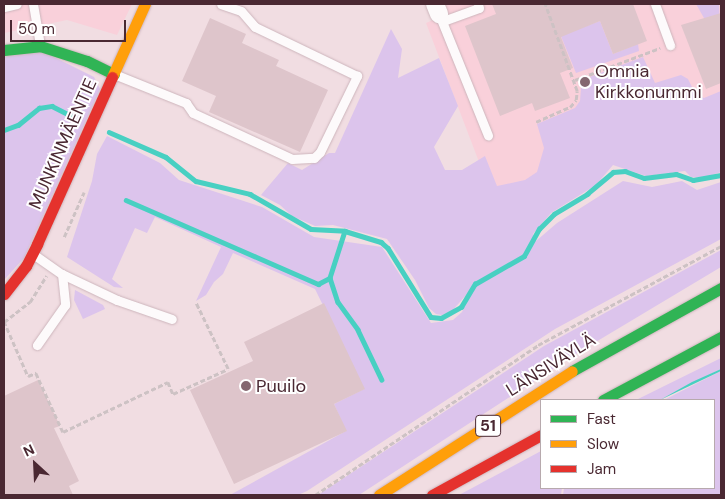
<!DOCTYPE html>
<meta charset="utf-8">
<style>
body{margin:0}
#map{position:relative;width:725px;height:499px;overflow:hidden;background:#f1dde2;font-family:"DM Sans",sans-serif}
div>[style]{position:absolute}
.built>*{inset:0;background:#f9d0da}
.green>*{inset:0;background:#dcc4ec}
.water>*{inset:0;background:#48d0c2}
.stream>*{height:4.5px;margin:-2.25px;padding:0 2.25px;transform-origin:2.25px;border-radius:2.25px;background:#48d0c2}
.building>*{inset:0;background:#dec5cb}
.path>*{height:2.5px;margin-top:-1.25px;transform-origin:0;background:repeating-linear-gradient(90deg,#cdc2c4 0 5px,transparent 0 7.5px)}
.roads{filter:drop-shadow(0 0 1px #cdb5bc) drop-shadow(0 0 1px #cdb5bc)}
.lane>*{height:9px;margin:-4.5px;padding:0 4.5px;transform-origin:4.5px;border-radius:4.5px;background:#fdfafb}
.street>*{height:18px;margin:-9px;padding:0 9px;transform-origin:9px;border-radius:9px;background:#fdfafb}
.fast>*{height:11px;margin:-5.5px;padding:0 5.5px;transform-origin:5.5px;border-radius:5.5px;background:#30b455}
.slow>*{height:11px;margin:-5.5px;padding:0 5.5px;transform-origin:5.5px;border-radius:5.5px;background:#ff9f0a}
.jam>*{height:11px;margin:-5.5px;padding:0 5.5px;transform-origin:5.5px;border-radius:5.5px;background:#e5322d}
.dots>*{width:14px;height:14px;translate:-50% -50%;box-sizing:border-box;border:2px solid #fff;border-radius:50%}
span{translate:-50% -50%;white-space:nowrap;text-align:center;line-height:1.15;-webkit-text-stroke:4px #fff;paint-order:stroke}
.shield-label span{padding:1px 4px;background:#fff;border:1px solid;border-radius:4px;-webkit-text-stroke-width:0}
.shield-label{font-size:16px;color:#4a2832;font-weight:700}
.poi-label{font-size:18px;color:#4a2832}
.left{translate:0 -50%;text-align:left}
.street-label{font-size:18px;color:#4a2832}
.frame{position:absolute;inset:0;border:5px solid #4a2832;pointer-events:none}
.legend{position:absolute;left:540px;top:399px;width:175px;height:90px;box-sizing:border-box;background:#fff;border:1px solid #b7a9ad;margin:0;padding:6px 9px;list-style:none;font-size:15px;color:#4a2832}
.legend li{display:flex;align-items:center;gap:10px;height:25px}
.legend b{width:25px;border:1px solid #b7a9ad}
.north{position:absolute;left:10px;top:439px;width:50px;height:50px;-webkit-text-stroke:4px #fff;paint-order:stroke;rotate:335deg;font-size:14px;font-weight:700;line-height:20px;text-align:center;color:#4a2832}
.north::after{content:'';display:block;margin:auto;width:18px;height:22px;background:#4a2832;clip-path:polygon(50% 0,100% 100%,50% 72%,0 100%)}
.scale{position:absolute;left:10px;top:20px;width:116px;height:22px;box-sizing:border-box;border:2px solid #4a2832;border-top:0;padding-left:6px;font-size:15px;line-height:18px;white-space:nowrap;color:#4a2832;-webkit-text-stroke:4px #fff;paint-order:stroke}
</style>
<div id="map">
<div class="built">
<div style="clip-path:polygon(4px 4px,132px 4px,117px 35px,67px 20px,4px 33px)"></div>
<div style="clip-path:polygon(442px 4px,721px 4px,721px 109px,492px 196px,426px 23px,446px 14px)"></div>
</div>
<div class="green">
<div style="clip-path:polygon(696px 4px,719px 4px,721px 62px,704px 18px)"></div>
<div style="clip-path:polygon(554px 19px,568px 33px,600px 21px,613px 54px,638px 44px,639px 51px,576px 73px)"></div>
<div style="clip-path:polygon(391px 29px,402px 49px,398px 78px,439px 58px,458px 106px,434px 147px,445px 170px,462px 170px,485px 156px,497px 186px,525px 180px,537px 172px,544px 148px,537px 124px,575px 108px,580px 101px,581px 88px,587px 78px,643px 57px,655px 83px,681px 75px,688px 79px,695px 93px,704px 98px,721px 91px,721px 172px,703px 178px,691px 177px,685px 171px,646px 176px,613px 165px,596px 185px,551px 213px,533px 234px,536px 241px,557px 223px,623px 181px,652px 187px,682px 181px,697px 190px,721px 182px,721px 239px,555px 329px,307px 491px,298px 495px,230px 495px,346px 431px,334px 404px,364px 389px,315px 289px,233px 253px,223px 274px,214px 282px,206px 295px,196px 301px,221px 247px,155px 217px,147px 233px,135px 228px,112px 279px,123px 288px,114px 287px,67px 257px,92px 181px,97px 154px,107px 136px,160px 163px,179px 180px,262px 207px,314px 237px,382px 247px,431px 323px,453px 320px,462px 312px,474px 286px,452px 311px,442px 315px,436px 314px,429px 308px,415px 280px,387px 239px,333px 225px,315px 226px,292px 216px,280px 205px,261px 195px,288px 163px,302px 170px,329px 153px,335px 153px)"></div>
<div style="clip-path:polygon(38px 49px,94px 77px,100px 89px,24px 258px,4px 280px,4px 57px)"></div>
<div style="clip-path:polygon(721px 250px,721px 267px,579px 352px,359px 495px,318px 495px,544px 346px)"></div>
<div style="clip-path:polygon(75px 290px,103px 305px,105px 309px,83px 319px,74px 300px)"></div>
<div style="clip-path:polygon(721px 358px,721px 369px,660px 400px,636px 400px)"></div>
<div style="clip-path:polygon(721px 371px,721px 495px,563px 495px,564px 488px,714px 488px,714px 400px,664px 400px)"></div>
<div style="clip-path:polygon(541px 451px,541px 488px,562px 488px,561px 495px,459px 495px)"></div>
</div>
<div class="water">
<div style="clip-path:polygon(721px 369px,721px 371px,660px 400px,692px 382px)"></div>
</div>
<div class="stream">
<div style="left:4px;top:130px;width:15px;rotate:-20deg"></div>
<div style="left:18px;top:125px;width:27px;rotate:-39deg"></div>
<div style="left:39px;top:108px;width:13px;rotate:-9deg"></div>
<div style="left:52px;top:106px;width:20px;rotate:27deg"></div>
<div style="left:109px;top:132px;width:62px;rotate:23.7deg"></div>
<div style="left:166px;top:157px;width:38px;rotate:39deg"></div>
<div style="left:196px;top:181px;width:56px;rotate:13.5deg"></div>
<div style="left:250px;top:194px;width:70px;rotate:29.8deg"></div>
<div style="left:311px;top:229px;width:34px;rotate:3deg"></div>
<div style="left:345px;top:231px;width:38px;rotate:17deg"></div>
<div style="left:381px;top:242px;width:9px;rotate:41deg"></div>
<div style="left:388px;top:248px;width:81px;rotate:58.1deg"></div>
<div style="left:431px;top:317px;width:10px;rotate:6deg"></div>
<div style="left:441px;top:318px;width:23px;rotate:-29deg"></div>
<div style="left:461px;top:307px;width:27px;rotate:-59deg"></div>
<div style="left:475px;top:284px;width:56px;rotate:-29.7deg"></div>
<div style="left:524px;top:256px;width:31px;rotate:-61deg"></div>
<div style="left:539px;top:229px;width:21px;rotate:-45deg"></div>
<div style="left:554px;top:214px;width:39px;rotate:-31deg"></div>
<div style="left:587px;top:194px;width:34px;rotate:-40deg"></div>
<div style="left:613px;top:172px;width:12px;rotate:-5deg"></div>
<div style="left:625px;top:171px;width:20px;rotate:20deg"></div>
<div style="left:644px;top:178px;width:32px;rotate:-7deg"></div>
<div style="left:676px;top:174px;width:18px;rotate:19deg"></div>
<div style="left:693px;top:180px;width:28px;rotate:-10deg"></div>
<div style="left:126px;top:200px;width:210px;rotate:23.6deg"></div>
<div style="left:318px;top:284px;width:13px;rotate:-27deg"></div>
<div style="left:345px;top:231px;width:49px;rotate:107.7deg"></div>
<div style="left:330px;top:278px;width:25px;rotate:72deg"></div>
<div style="left:338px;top:302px;width:34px;rotate:54deg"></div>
<div style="left:358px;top:330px;width:55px;rotate:64.4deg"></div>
</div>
<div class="building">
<div style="clip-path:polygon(492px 4px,633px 4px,647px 41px,613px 54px,600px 21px,561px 37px,573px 68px,560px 73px,570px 98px,535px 111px,532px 103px,500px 116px,465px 26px,496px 14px)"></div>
<div style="clip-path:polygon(721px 13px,721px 83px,706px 89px,681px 25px)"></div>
<div style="clip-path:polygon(210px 18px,246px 34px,242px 43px,279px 60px,276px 66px,328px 90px,300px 152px,209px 112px,216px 96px,182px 81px)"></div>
<div style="clip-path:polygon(324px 303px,365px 389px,334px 404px,347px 431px,234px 484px,190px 390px,253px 361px,244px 342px)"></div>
<div style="clip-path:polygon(38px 380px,60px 426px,54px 428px,79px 481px,69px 486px,73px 495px,4px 495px,4px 396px)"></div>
</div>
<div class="path">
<div style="left:575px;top:80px;width:91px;rotate:-20.6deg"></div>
<div style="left:536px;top:122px;width:37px;rotate:-24deg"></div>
<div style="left:570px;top:107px;width:9px;rotate:-49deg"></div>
<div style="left:576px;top:100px;width:9px;rotate:-84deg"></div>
<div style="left:577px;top:91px;width:93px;rotate:-110.2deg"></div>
<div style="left:64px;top:237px;width:49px;rotate:-66deg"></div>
<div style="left:4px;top:321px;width:60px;rotate:66.4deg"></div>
<div style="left:28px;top:376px;width:9px;rotate:-21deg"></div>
<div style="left:36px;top:373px;width:65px;rotate:65.4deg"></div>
<div style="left:63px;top:432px;width:116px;rotate:-25.5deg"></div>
<div style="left:168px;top:382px;width:13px;rotate:67deg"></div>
<div style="left:173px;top:394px;width:60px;rotate:-24.4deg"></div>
<div style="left:228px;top:369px;width:73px;rotate:-115.9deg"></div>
<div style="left:4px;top:322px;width:33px;rotate:-38deg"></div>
<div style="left:30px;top:302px;width:31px;rotate:-58deg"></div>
<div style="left:315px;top:495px;width:269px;rotate:-33.9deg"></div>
<div style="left:538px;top:345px;width:208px;rotate:-28.4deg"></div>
</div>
<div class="roads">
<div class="lane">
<div style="left:33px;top:4px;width:42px;rotate:80.3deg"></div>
<div style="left:655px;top:4px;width:44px;rotate:69.9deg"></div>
<div style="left:4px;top:7px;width:13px;rotate:-13deg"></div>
<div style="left:439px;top:14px;width:131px;rotate:68deg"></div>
<div style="left:443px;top:21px;width:38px;rotate:-20deg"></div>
<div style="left:479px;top:8px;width:4px;rotate:-104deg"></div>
<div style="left:114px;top:74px;width:78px;rotate:21.9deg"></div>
<div style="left:186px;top:103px;width:12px;rotate:55deg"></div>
<div style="left:193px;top:113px;width:109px;rotate:24.9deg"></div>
<div style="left:292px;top:159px;width:22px;rotate:-3deg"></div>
<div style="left:314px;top:158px;width:8px;rotate:-45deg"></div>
<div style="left:320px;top:152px;width:85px;rotate:-64deg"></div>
<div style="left:357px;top:76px;width:113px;rotate:-154.3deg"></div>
<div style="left:255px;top:27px;width:21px;rotate:-131deg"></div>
<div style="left:241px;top:11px;width:21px;rotate:-161deg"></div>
<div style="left:33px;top:254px;width:35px;rotate:35deg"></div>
<div style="left:62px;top:274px;width:31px;rotate:84deg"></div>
<div style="left:65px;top:305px;width:49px;rotate:125deg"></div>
<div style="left:62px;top:274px;width:61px;rotate:25.3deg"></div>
<div style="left:117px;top:300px;width:58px;rotate:19.1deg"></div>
</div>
<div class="street">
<div style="left:435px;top:4px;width:11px;rotate:68deg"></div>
</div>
<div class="fast">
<div style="left:4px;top:50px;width:36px;rotate:-6deg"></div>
<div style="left:40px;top:46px;width:49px;rotate:17.7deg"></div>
<div style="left:87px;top:61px;width:30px;rotate:26deg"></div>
<div style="left:572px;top:371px;width:171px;rotate:-29.1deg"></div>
<div style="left:603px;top:400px;width:134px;rotate:-28.1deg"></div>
</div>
<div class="slow">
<div style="left:112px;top:77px;width:80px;rotate:-65.7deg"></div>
<div style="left:379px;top:495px;width:229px;rotate:-32.7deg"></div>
</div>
<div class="jam">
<div style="left:4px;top:294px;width:36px;rotate:-52deg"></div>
<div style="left:26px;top:266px;width:25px;rotate:-63deg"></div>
<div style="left:37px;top:244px;width:183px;rotate:-65.8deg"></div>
<div style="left:432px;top:495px;width:124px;rotate:-28.8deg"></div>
</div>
</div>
<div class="dots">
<div style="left:585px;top:82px;background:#846770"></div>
<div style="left:246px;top:386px;background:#846770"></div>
</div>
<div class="shield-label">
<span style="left:488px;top:426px">51</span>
</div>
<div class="poi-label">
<span class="left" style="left:595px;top:82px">Omnia<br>Kirkkonummi</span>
<span class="left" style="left:256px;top:386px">Puuilo</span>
</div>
<div class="street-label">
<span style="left:63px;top:144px;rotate:-66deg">MUNKINMÄENTIE</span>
<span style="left:551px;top:365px;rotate:-32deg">LÄNSIVÄYLÄ</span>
</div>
<div class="frame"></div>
<ul class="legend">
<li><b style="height:6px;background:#30b455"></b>Fast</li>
<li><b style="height:6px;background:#ff9f0a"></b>Slow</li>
<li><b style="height:6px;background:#e5322d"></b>Jam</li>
</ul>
<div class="north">N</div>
<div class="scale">50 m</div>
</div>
